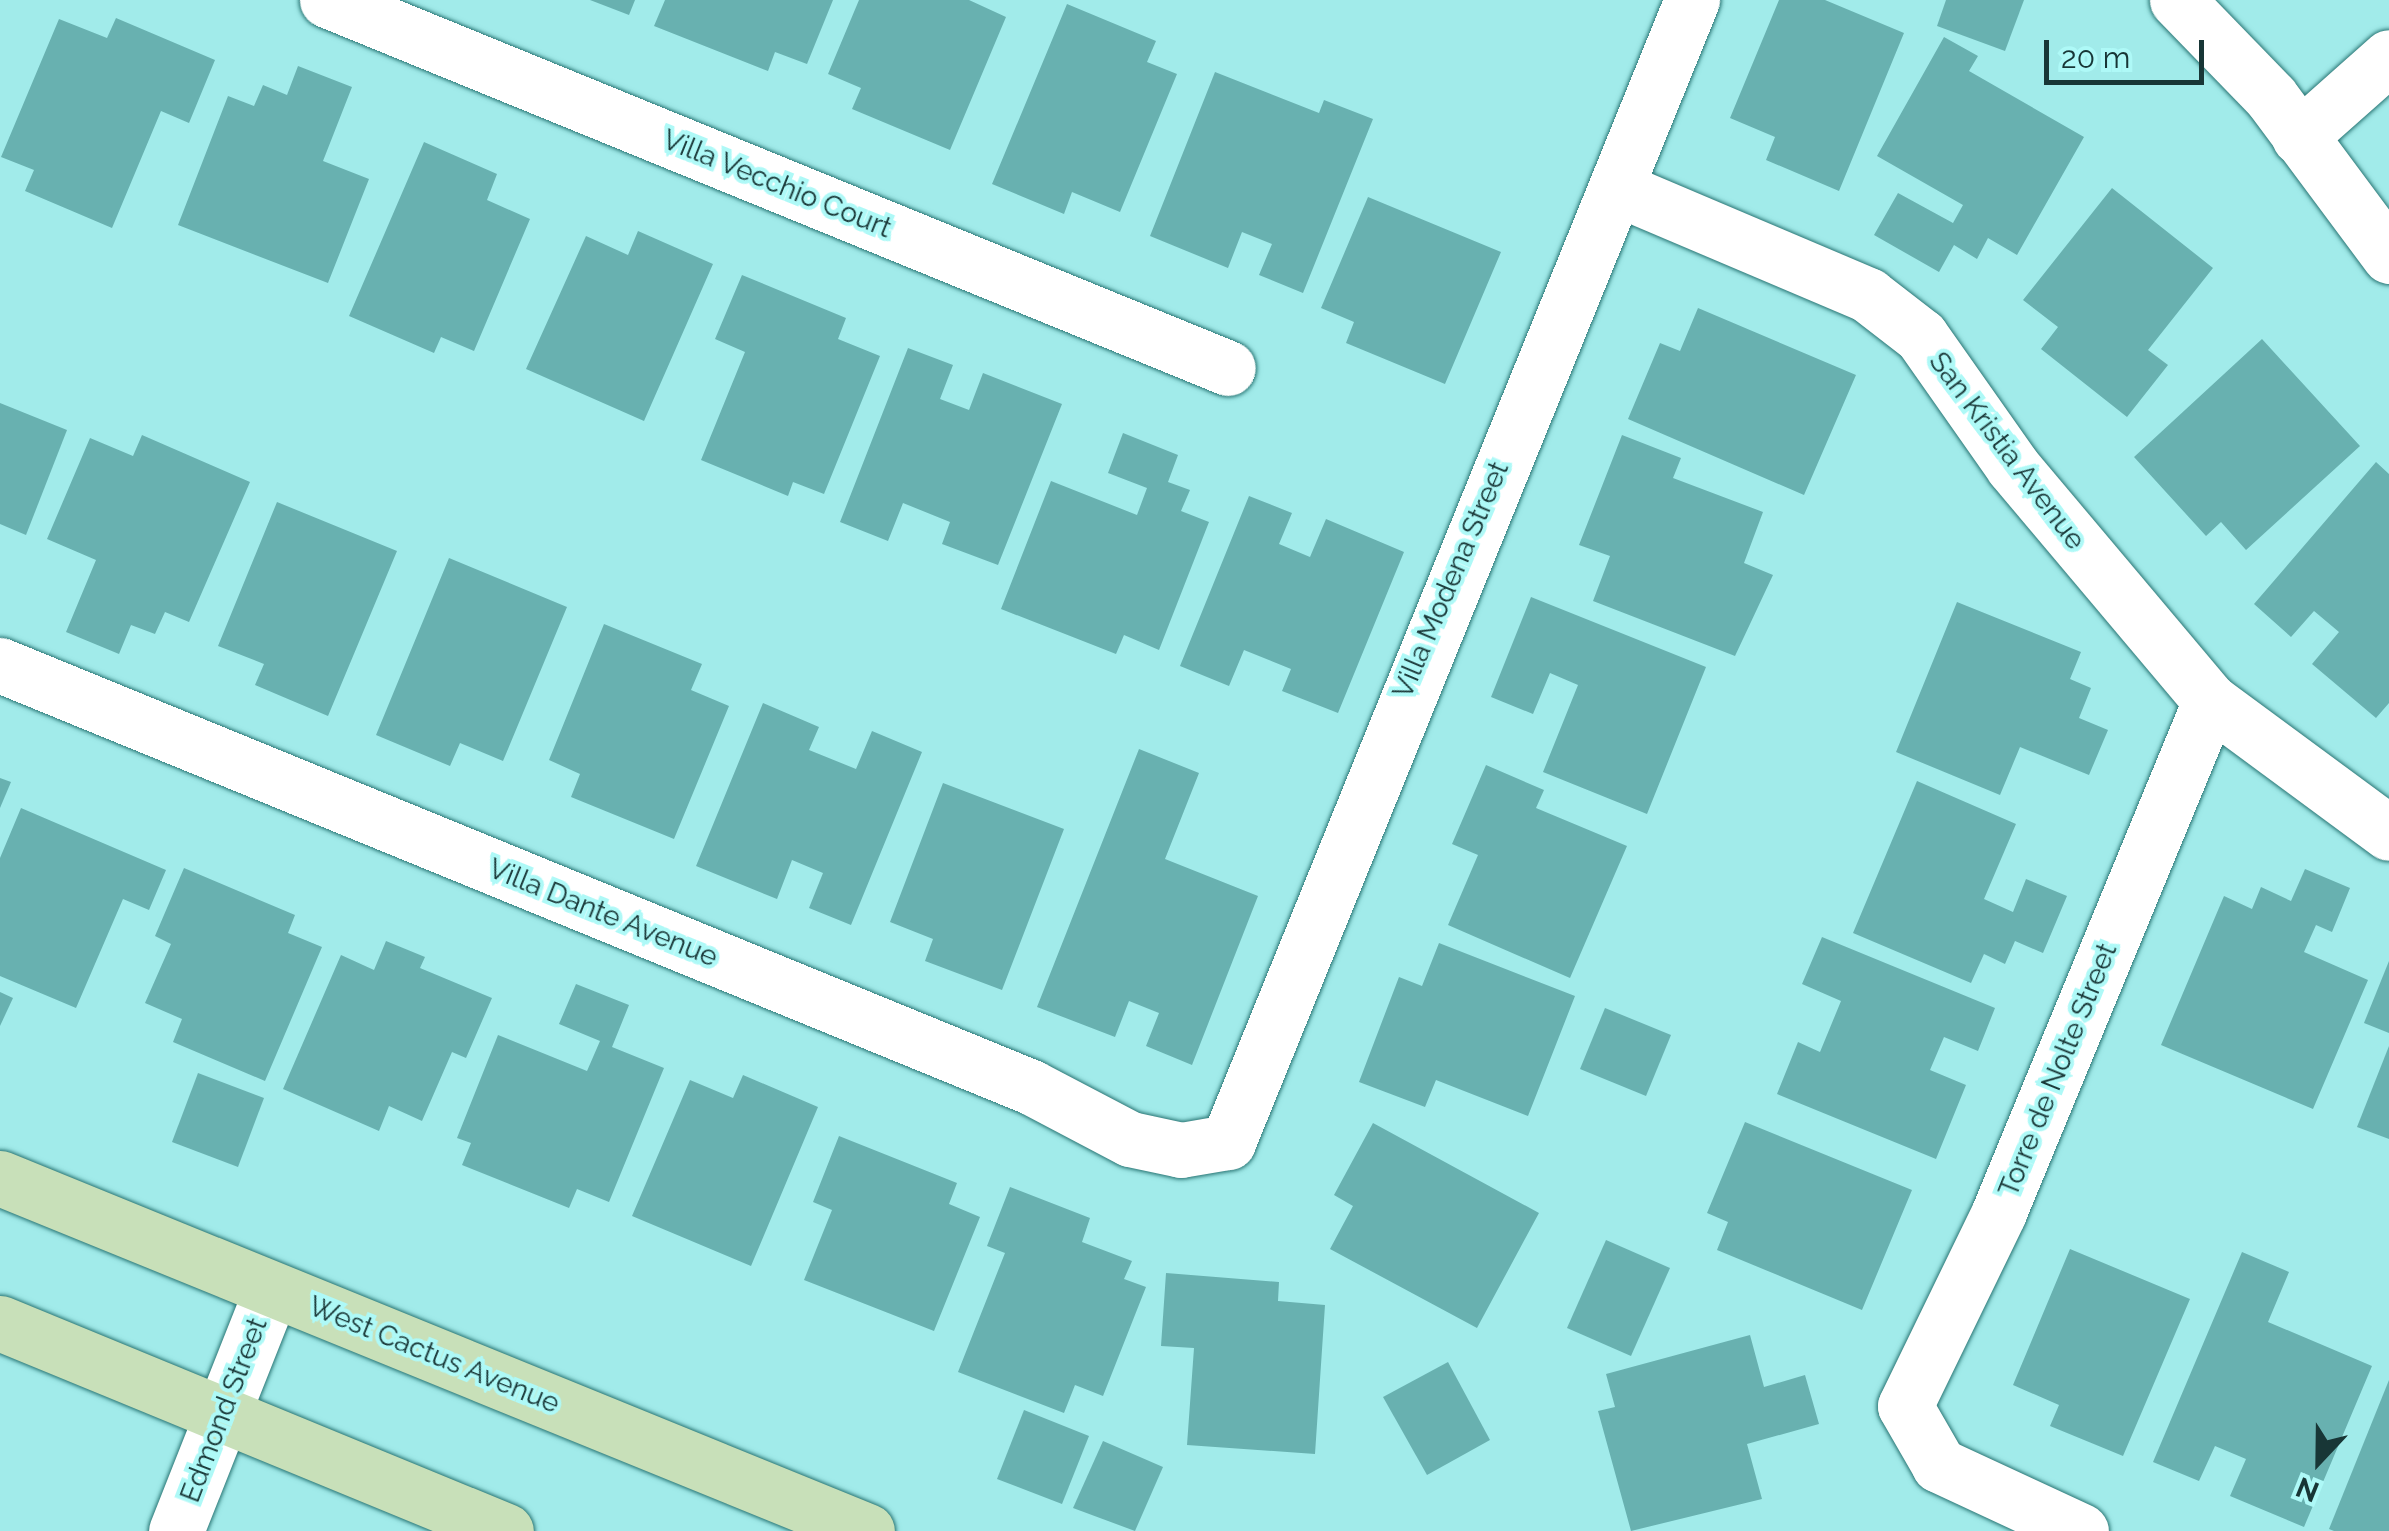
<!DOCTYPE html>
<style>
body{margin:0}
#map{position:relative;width:2389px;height:1531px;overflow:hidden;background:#a1ebea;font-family:Raleway,sans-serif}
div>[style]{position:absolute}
.building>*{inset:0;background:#68b1b0}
.roads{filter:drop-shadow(0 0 2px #297574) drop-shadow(0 0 2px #297574)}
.minor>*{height:55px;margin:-27.5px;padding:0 27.5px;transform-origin:27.5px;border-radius:27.5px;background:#fff}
.tertiary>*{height:55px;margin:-27.5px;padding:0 27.5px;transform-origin:27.5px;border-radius:27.5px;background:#fff}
.primary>*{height:55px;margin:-27.5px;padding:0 27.5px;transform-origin:27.5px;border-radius:27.5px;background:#c8e0b9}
span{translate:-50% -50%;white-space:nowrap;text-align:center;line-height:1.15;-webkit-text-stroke:8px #aef9f7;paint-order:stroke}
.street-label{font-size:28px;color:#183636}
.north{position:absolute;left:2269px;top:1411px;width:100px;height:100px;-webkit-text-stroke:8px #aef9f7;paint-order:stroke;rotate:202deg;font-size:28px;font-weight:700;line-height:40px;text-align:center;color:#183636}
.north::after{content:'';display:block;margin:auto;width:35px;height:45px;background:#183636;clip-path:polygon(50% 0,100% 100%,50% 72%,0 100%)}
.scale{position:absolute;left:2044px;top:40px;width:160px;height:45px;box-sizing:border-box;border:5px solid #183636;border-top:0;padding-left:12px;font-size:30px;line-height:35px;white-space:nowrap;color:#183636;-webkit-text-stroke:8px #aef9f7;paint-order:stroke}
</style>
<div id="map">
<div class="building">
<div style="clip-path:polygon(590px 0,635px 0,629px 15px)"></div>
<div style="clip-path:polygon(665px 0,833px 0,807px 64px,775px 52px,768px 71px,654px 26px)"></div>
<div style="clip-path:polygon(859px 0,969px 0,1006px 17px,950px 150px,852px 109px,861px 88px,828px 74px)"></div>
<div style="clip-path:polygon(1779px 0,1825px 0,1904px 33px,1839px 191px,1766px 160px,1775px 137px,1730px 118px)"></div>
<div style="clip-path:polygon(1946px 0,2024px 0,2005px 51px,1937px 26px)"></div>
<div style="clip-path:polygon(1067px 4px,1156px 41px,1147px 62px,1177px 74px,1120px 212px,1072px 192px,1064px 214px,992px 184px)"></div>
<div style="clip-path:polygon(116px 18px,215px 60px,189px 123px,161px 111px,112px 228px,25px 191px,34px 170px,1px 157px,59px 19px,107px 38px)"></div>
<div style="clip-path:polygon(1944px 37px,1978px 56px,1969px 71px,2084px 137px,2017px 255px,1988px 238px,1977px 259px,1954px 245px,1939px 272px,1874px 235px,1898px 193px,1953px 223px,1963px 205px,1877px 156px)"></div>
<div style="clip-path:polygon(298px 66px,352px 87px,323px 161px,369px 179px,328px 283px,178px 225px,228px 96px,254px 106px,263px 85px,287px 95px)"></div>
<div style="clip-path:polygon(1215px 72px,1319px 113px,1324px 100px,1373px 119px,1303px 293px,1259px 275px,1272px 244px,1242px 232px,1228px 268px,1150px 236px)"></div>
<div style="clip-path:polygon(424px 142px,497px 174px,487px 200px,530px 219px,474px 351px,441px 337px,434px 353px,349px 316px)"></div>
<div style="clip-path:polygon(2112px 188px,2213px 268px,2148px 350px,2168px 365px,2127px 417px,2041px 349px,2058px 327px,2023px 300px)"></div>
<div style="clip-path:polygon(1368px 197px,1501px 252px,1445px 384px,1346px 343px,1354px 322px,1321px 308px)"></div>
<div style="clip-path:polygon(638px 231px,713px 264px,644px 421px,526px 369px,586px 236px,628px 255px)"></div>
<div style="clip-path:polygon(742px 275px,846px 318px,838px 339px,880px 356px,824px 494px,793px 482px,788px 496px,701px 460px,745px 352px,715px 339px)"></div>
<div style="clip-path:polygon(1698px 308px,1856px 375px,1804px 495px,1628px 419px,1660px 343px,1680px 351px)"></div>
<div style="clip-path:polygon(2262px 339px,2360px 446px,2246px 550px,2221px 522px,2206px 536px,2134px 457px)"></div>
<div style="clip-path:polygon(908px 348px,953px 365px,940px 399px,969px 410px,983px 373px,1062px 404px,998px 565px,942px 544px,950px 522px,903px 503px,888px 541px,840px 522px)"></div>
<div style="clip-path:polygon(0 403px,67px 430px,26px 535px,0 524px)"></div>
<div style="clip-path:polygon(1123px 433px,1178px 455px,1168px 482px,1190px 490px,1181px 511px,1209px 522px,1159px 650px,1124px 635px,1116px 654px,1001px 609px,1051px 481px,1137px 515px,1147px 488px,1108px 473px)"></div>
<div style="clip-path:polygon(142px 435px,250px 482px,189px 622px,165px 612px,155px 634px,131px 625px,119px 654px,66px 632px,96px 560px,47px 539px,90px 438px,133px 456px)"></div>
<div style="clip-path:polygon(1622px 435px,1681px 458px,1673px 478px,1763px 512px,1744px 563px,1773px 575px,1735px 656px,1593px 601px,1610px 556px,1579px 545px)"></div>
<div style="clip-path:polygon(2376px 462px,2389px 474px,2389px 703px,2376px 718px,2312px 664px,2339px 632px,2314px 611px,2291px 637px,2254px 604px)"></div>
<div style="clip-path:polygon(1249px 496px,1292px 513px,1279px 544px,1310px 557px,1326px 519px,1404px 552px,1338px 713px,1282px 691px,1291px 669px,1244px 650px,1229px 686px,1180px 666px)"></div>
<div style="clip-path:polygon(277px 502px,397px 551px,328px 716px,255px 685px,264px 664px,218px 646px)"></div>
<div style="clip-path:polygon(449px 558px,567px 607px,503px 761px,460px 743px,450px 766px,376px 735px)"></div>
<div style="clip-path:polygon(1531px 597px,1706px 667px,1647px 814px,1543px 772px,1578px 685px,1550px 673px,1533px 714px,1491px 697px)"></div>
<div style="clip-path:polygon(1957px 602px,2081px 652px,2070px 679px,2091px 688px,2079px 718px,2108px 730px,2089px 775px,2020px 747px,2000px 795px,1896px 752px)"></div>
<div style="clip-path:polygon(604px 624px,702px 664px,691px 690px,729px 706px,674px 839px,571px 797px,580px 774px,549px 760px)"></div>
<div style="clip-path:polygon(763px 703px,819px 727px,809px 750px,856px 769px,872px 731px,922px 752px,851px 925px,809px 908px,823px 873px,792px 860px,777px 899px,696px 866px)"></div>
<div style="clip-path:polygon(1139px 749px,1199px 773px,1165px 859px,1258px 896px,1192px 1065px,1146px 1046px,1159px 1013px,1129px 1001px,1115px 1037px,1037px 1007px)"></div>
<div style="clip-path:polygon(1486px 765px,1544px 790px,1536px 808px,1627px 846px,1570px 978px,1448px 925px,1478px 855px,1452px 844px)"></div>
<div style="clip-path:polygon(0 778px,11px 782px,0 808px)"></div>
<div style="clip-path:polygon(1917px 781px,2016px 824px,1984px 899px,2013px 912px,2026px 879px,2067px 896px,2043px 953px,2015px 941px,2005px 964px,1984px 954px,1971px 983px,1853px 933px)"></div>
<div style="clip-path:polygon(943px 783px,1064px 829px,1002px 990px,925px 961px,933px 939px,890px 922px)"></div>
<div style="clip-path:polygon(21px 808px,166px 870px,149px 910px,123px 899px,76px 1008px,0 976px,0 858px)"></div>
<div style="clip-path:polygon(184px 868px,295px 915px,288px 933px,322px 947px,265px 1081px,173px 1042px,182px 1019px,145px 1003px,171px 944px,155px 936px)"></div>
<div style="clip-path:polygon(2305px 869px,2350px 888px,2332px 932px,2316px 925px,2304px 952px,2368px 980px,2313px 1109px,2161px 1045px,2224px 896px,2252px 909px,2261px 887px,2291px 901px)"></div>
<div style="clip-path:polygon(1822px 937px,1995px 1008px,1978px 1051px,1944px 1037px,1930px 1070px,1966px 1085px,1936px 1159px,1777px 1094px,1798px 1042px,1820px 1052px,1841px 1001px,1802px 984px)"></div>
<div style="clip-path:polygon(386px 941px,425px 957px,420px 968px,492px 998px,466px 1058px,452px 1052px,422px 1121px,389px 1106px,379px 1131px,283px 1089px,341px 955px,374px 970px)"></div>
<div style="clip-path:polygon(1439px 943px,1575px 996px,1528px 1116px,1436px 1080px,1425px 1107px,1359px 1082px,1399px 977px,1422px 986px)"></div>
<div style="clip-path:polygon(2389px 961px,2389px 1033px,2364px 1023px)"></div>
<div style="clip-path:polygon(576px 984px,629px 1005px,612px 1047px,664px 1068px,609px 1202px,577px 1189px,569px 1208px,462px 1165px,471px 1143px,457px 1138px,498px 1035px,587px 1071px,600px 1041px,559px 1024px)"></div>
<div style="clip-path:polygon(0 992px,13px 998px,0 1026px)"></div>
<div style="clip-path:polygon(1605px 1008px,1671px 1035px,1646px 1096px,1580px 1069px)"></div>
<div style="clip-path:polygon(2389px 1046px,2389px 1139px,2357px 1127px)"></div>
<div style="clip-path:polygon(198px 1073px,264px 1098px,238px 1167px,172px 1142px)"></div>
<div style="clip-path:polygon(743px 1075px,818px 1107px,751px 1266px,632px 1216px,690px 1080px,733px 1098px)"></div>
<div style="clip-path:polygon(1745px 1122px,1912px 1190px,1862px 1310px,1717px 1250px,1728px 1222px,1707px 1213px)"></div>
<div style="clip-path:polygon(1373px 1123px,1539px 1213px,1477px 1328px,1330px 1249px,1353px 1206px,1334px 1195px)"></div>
<div style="clip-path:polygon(839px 1136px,957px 1183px,949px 1204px,980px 1217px,934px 1331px,804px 1280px,832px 1210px,813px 1202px)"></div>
<div style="clip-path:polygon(1010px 1187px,1090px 1218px,1082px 1242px,1132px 1261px,1124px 1279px,1146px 1287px,1103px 1396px,1075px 1385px,1064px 1413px,958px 1372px,1005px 1253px,987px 1246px)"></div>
<div style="clip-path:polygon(1606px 1240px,1670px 1268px,1631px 1356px,1567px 1328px)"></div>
<div style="clip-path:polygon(2070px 1249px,2190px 1299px,2123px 1456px,2050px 1426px,2059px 1405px,2013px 1385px)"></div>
<div style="clip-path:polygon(2242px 1252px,2289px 1272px,2268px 1322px,2372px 1366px,2304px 1527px,2230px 1496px,2246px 1459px,2215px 1446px,2199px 1481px,2153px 1462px)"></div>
<div style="clip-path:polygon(1166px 1273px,1279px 1282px,1278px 1301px,1325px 1305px,1315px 1454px,1187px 1445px,1194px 1348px,1161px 1346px)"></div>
<div style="clip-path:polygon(1750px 1335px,1764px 1387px,1805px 1375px,1819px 1424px,1747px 1444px,1762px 1499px,1631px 1531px,1598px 1411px,1615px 1407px,1606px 1374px)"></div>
<div style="clip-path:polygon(1448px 1362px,1490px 1440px,1427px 1475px,1383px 1397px)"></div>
<div style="clip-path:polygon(2389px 1380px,2389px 1531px,2334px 1531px,2329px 1529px)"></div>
<div style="clip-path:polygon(1024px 1410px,1089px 1436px,1062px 1504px,997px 1479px)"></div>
<div style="clip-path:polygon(1103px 1441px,1163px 1467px,1135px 1531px,1073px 1508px)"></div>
</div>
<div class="roads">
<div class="minor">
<div style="left:327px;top:0;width:973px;rotate:22.22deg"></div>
<div style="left:2177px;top:0;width:135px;rotate:45.9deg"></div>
<div style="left:2271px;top:97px;width:198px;rotate:53.4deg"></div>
<div style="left:2299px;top:137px;width:120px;rotate:-41.6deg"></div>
<div style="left:1616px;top:188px;width:274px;rotate:23deg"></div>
<div style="left:1868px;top:295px;width:67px;rotate:37.7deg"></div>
<div style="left:1921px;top:336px;width:160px;rotate:54.9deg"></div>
<div style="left:2013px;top:467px;width:306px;rotate:49.9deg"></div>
<div style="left:2210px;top:701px;width:222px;rotate:36.4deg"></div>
<div style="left:0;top:665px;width:1114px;rotate:22.26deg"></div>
<div style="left:1031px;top:1087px;width:112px;rotate:27.7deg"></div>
<div style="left:1130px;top:1139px;width:52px;rotate:12.2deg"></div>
<div style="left:1181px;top:1150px;width:48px;rotate:-9.7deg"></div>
<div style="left:1228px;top:1142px;width:1233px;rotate:-67.89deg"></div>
<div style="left:2081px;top:1531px;width:157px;rotate:-155.1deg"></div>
<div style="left:1939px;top:1465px;width:68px;rotate:-120deg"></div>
<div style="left:1905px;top:1406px;width:216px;rotate:-64.1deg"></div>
<div style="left:1999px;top:1212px;width:553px;rotate:-67.56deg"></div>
</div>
<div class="tertiary">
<div style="left:176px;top:1531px;width:260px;rotate:-68.4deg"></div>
</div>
<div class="primary">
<div style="left:0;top:1178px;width:936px;rotate:22.15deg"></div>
<div style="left:0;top:1323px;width:547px;rotate:22.35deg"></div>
</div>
</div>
<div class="street-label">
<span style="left:777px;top:184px;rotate:22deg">Villa Vecchio Court</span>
<span style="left:2007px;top:451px;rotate:53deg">San Kristia Avenue</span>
<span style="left:1451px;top:580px;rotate:-67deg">Villa Modena Street</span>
<span style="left:603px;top:913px;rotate:22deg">Villa Dante Avenue</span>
<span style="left:2058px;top:1070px;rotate:-68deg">Torre de Nolte Street</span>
<span style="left:434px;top:1355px;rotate:22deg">West Cactus Avenue</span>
<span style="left:224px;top:1410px;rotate:-69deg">Edmond Street</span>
</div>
<div class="north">N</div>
<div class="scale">20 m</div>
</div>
